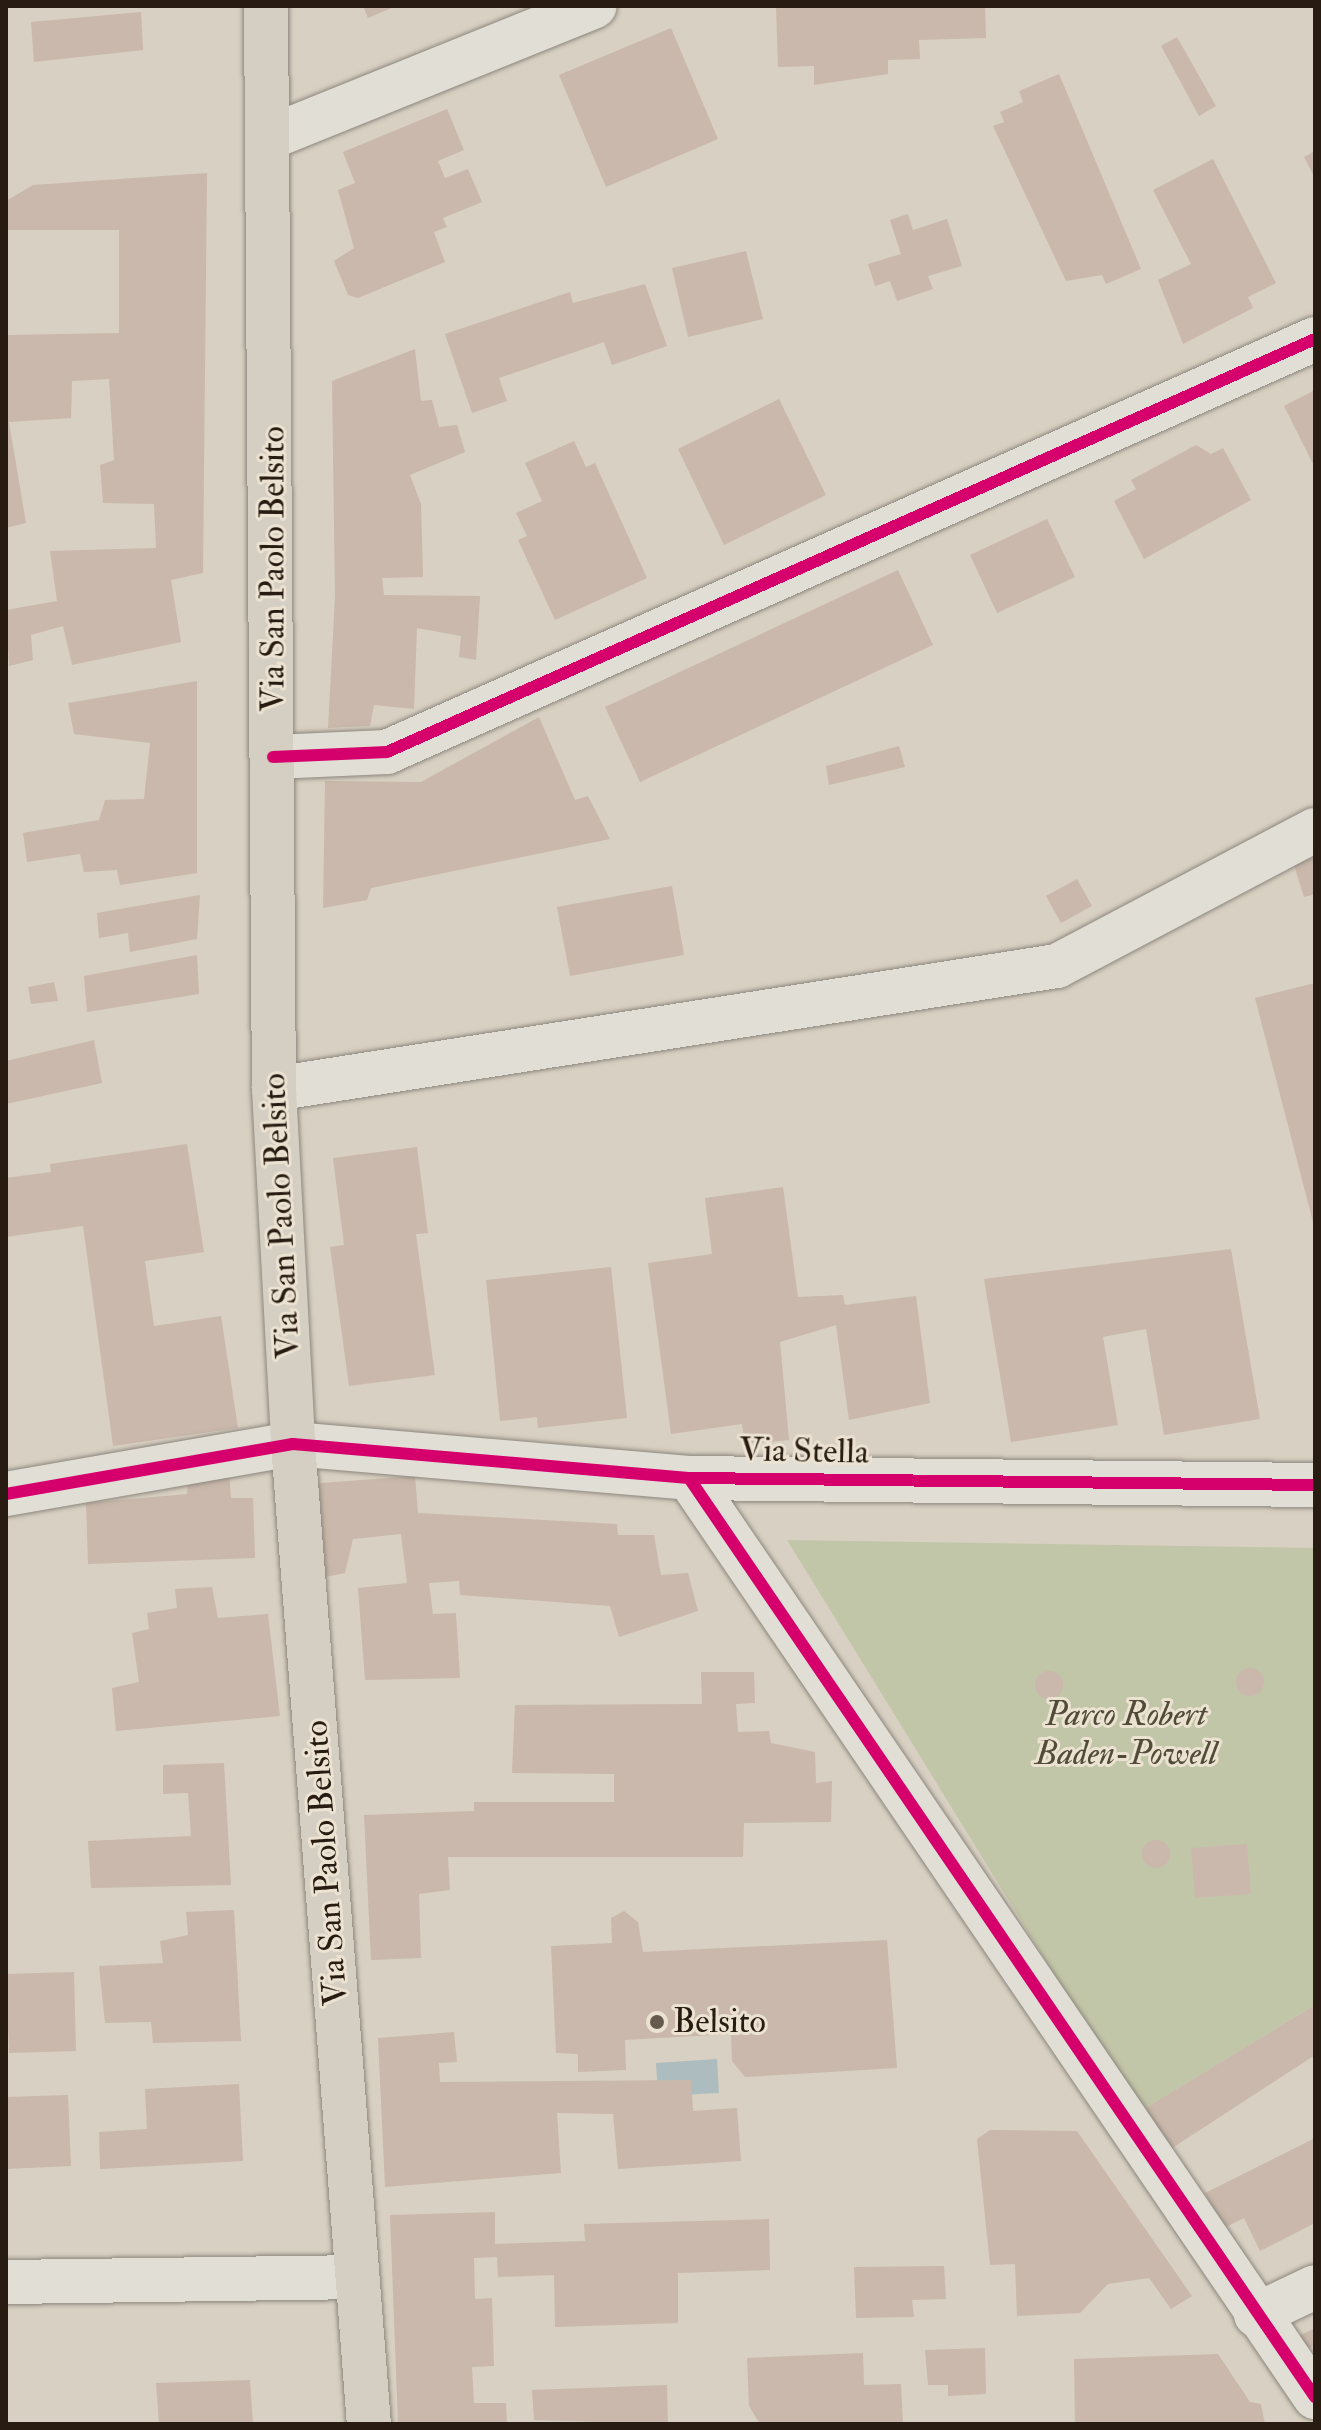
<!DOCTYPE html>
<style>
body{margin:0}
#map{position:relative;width:1321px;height:2430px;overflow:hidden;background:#d8d0c2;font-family:"IM FELL Double Pica",serif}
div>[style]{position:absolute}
.green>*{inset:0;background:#c2c6a8}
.water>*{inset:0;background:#adbcbe}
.building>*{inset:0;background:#c9b8ab}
.round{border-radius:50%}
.roads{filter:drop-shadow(0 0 2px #8c867d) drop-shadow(0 0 2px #8c867d)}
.minor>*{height:44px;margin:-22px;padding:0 22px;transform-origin:22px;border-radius:22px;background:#e1ded6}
.major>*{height:44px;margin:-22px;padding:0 22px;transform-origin:22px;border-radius:22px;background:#d5cec2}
.cycleway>*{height:12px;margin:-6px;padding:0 6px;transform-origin:6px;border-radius:6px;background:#d6006c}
.dots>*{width:22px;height:22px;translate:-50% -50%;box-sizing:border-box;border:4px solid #ebe2d2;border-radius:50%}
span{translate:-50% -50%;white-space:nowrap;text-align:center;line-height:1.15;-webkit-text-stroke:6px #ebe2d2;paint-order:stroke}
.street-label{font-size:34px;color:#281b11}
.park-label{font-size:34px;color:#514c38;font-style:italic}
.poi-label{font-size:34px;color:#281b11}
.left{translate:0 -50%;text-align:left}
.frame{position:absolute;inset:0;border:8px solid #281b11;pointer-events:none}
</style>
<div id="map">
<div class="green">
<div style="clip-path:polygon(787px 1540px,1315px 1548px,1315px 2005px,1139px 2112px)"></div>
</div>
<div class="water">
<div style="clip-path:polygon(717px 2059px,719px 2093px,658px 2096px,656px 2063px)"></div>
</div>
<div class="building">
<div style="clip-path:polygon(363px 6px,396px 6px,368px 18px)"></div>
<div style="clip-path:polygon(776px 6px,985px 6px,986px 38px,919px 40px,920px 59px,888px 60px,888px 74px,814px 85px,814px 66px,778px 67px)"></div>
<div style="clip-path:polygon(141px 12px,143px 50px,34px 62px,31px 22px)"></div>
<div style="clip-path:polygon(671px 28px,718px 139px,606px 187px,559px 75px)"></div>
<div style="clip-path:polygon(1177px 37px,1216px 106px,1199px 116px,1161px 46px)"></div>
<div style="clip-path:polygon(1059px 74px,1141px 269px,1106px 284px,1102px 275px,1066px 281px,993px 126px,1004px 122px,1000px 112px,1023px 102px,1019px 91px)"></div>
<div style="clip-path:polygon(447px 109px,464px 150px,438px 161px,445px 178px,468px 169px,482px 202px,443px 218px,447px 227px,434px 232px,445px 262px,358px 298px,348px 295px,334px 261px,354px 248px,338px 190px,355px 183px,343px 152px)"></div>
<div style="clip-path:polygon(1315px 151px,1315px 178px,1304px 157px)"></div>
<div style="clip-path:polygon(1213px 159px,1276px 283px,1248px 297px,1253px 308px,1183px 344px,1158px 280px,1191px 264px,1153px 190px)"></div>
<div style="clip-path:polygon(207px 173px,203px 573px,171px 580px,181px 642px,72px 665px,63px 626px,31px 635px,33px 660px,9px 666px,6px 610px,57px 601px,50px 551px,156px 548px,154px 504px,103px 503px,100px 465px,114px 460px,109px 379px,72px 381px,71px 418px,9px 422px,26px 523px,6px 528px,7px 335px,119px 333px,119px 230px,6px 230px,6px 201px,33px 185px)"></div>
<div style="clip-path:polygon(908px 214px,913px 230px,947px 219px,962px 266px,928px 276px,933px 289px,897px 301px,890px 281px,875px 286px,868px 264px,901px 254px,890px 220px)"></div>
<div style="clip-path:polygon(746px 251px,763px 319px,688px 337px,672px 268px)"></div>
<div style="clip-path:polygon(645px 284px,667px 346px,612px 365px,604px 342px,499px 378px,507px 401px,472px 413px,445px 334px,570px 292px,573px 303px)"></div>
<div style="clip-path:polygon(415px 349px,421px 401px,432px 400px,439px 427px,457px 425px,465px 452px,410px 475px,421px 504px,423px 577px,382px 578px,384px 595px,480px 596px,476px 660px,459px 657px,461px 636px,417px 628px,414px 709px,374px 705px,370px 726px,328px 728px,335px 597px,332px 381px)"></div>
<div style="clip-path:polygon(1315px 390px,1315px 468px,1284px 406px)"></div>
<div style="clip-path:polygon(779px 399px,826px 495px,724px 545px,678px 449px)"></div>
<div style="clip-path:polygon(574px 441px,586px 467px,595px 463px,647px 578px,555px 620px,518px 540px,527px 536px,516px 513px,542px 501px,525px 463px)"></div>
<div style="clip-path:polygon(1196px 445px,1211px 454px,1223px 448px,1251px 500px,1144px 559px,1114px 501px,1136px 489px,1131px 480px)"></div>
<div style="clip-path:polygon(1047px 519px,1075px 577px,997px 613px,970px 555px)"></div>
<div style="clip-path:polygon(898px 570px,933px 645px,640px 782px,605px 707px)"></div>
<div style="clip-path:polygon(197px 681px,197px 873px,120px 885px,117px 870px,84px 872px,80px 854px,27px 862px,23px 833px,99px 820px,105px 800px,144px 799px,150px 743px,74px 734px,68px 703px)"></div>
<div style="clip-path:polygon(539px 717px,575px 800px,588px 796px,610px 839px,371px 888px,367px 900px,323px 908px,325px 781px,421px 782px)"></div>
<div style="clip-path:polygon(899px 746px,905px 767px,829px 785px,826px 766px)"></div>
<div style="clip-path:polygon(1315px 857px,1315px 894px,1304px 897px,1294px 865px)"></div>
<div style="clip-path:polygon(1077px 879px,1092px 906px,1061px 923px,1046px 896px)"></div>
<div style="clip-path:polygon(672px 886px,684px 955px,570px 976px,557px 907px)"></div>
<div style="clip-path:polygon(200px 895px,197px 939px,130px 952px,128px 933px,99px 938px,97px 913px)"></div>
<div style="clip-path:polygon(197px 955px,199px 994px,87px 1012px,84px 976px)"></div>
<div style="clip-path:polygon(54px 982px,58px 1001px,31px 1004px,28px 987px)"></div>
<div style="clip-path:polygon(1315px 983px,1315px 1226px,1314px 1226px,1255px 998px)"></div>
<div style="clip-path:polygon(94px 1040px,102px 1083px,6px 1104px,6px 1061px)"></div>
<div style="clip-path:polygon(187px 1144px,204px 1252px,145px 1261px,154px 1326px,221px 1316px,238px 1428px,113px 1446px,83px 1226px,6px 1237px,6px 1178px,51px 1172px,50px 1164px)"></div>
<div style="clip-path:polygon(417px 1147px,428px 1233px,416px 1234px,435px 1375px,349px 1386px,330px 1247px,344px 1245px,333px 1158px)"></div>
<div style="clip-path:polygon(783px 1187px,798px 1297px,843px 1295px,845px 1305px,916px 1296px,930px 1403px,849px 1420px,836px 1325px,780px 1342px,789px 1440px,745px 1444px,742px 1424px,671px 1434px,648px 1263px,712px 1254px,705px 1198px)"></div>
<div style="clip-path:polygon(1231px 1249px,1260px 1419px,1164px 1435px,1146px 1329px,1103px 1337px,1118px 1425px,1011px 1442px,984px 1279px)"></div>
<div style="clip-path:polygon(611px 1267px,627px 1418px,538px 1428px,537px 1417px,500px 1421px,486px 1280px)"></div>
<div style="clip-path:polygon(189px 1470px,229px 1470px,231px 1498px,253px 1498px,255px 1558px,88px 1564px,86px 1503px,187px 1494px)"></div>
<div style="clip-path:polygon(415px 1476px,418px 1513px,617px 1524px,618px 1535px,654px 1535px,661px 1575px,688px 1573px,698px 1611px,619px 1637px,610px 1606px,460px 1595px,459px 1581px,429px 1583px,433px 1614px,456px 1613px,460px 1678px,365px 1680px,358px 1588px,407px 1583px,401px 1534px,353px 1539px,345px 1573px,321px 1578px,308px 1484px)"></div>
<div style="clip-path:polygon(212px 1587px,218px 1618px,268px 1614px,280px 1716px,116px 1731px,112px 1688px,139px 1682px,132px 1633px,149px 1629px,147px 1613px,177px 1608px,175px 1589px)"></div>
<div class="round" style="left:1236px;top:1668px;width:28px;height:28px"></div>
<div class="round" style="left:1035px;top:1671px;width:28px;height:28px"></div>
<div style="clip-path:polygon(701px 1672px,754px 1672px,755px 1703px,736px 1704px,738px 1732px,769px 1731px,771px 1743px,815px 1752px,816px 1783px,832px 1781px,831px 1822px,744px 1823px,743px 1857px,448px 1857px,450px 1890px,419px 1894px,421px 1958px,371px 1960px,364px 1815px,474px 1811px,474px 1802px,614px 1802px,614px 1774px,512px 1773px,515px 1705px,702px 1704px)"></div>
<div style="clip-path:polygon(224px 1763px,231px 1885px,91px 1888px,88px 1841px,191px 1836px,188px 1793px,163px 1794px,163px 1765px)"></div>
<div class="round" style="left:1142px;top:1840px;width:28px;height:28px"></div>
<div style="clip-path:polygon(1247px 1844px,1251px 1894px,1195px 1898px,1191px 1848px)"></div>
<div style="clip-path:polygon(234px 1910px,241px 2041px,153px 2043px,151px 2022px,105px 2023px,99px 1966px,163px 1963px,160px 1941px,188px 1935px,186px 1912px)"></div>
<div style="clip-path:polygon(624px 1911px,638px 1922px,643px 1952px,887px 1940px,897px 2068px,745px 2077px,732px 2061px,731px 2034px,625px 2040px,626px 2070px,578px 2072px,578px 2054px,556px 2053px,551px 1946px,612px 1943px,611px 1918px)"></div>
<div style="clip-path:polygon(74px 1972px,76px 2051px,9px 2053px,6px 1974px)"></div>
<div style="clip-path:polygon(1315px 2005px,1315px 2055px,1163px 2154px,1139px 2112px)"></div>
<div style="clip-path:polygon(454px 2032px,457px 2062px,439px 2063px,440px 2082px,691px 2080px,693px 2111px,737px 2108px,741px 2161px,618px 2169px,613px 2114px,557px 2113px,561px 2173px,385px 2187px,378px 2038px)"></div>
<div style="clip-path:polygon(239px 2084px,243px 2161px,100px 2169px,99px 2132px,147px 2129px,145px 2089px)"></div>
<div style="clip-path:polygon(68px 2095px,71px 2166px,6px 2169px,6px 2097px)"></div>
<div style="clip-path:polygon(990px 2130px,1077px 2131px,1192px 2296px,1171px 2309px,1149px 2278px,1108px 2284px,1080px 2313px,1017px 2316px,1015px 2264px,990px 2265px,977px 2139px)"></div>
<div style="clip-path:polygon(1315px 2138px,1315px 2223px,1260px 2251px,1244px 2218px,1222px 2229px,1205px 2193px)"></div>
<div style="clip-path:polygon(495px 2212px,495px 2244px,585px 2241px,584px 2224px,769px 2219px,770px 2270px,678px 2273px,678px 2323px,555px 2327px,554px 2275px,498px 2277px,497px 2257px,474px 2258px,475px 2299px,492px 2298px,494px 2366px,472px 2367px,474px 2403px,506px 2403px,507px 2424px,398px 2424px,390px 2215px)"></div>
<div style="clip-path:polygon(944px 2266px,946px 2299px,912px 2300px,914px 2317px,856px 2318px,854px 2267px)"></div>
<div style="clip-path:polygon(1315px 2328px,1315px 2345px,1300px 2353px,1293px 2339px)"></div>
<div style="clip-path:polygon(985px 2348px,986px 2394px,948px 2396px,948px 2385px,928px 2385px,925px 2350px)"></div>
<div style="clip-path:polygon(863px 2353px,864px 2385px,901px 2384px,903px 2424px,760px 2424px,749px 2406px,747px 2358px)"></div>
<div style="clip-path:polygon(1218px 2354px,1250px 2402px,1261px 2404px,1265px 2424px,1075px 2424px,1074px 2359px)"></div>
<div style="clip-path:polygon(250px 2380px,253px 2424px,159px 2424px,156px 2383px)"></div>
<div style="clip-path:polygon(667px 2385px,668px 2424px,534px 2420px,532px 2390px)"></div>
</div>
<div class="roads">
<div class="minor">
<div style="left:271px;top:137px;width:349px;rotate:-22deg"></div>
<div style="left:273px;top:757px;width:114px;rotate:-2.5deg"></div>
<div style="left:387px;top:752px;width:1016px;rotate:-23.99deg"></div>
<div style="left:274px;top:1089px;width:793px;rotate:-8.93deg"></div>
<div style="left:1057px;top:966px;width:292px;rotate:-27.8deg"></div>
<div style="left:689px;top:1478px;width:1112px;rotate:55.74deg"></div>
<div style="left:6px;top:1494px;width:291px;rotate:-9.9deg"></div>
<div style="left:293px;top:1444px;width:397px;rotate:4.9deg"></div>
<div style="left:689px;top:1478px;width:626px;rotate:0.64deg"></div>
<div style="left:6px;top:2282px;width:351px;rotate:-0.8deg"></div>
<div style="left:1256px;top:2315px;width:65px;rotate:-25.4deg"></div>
</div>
<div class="major">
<div style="left:266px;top:6px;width:1083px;rotate:89.58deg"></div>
<div style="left:274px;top:1089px;width:356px;rotate:86.9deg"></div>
<div style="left:293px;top:1444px;width:983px;rotate:85.57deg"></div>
</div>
</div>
<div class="cycleway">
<div style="left:273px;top:757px;width:114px;rotate:-2.5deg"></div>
<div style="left:387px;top:752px;width:1016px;rotate:-23.99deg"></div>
<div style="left:689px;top:1478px;width:1112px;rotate:55.74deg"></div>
<div style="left:6px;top:1494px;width:291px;rotate:-9.9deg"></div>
<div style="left:293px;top:1444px;width:397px;rotate:4.9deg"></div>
<div style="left:689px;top:1478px;width:626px;rotate:0.64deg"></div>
</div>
<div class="dots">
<div style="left:657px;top:2022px;background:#665a4f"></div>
</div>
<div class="street-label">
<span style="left:273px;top:569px;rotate:-90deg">Via San Paolo Belsito</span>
<span style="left:281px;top:1216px;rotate:-93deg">Via San Paolo Belsito</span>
<span style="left:804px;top:1451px;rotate:1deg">Via Stella</span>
<span style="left:326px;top:1863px;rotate:-94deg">Via San Paolo Belsito</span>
</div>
<div class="park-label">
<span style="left:1126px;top:1734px">Parco Robert<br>Baden-Powell</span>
</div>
<div class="poi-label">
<span class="left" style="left:673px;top:2022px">Belsito</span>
</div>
<div class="frame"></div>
</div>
